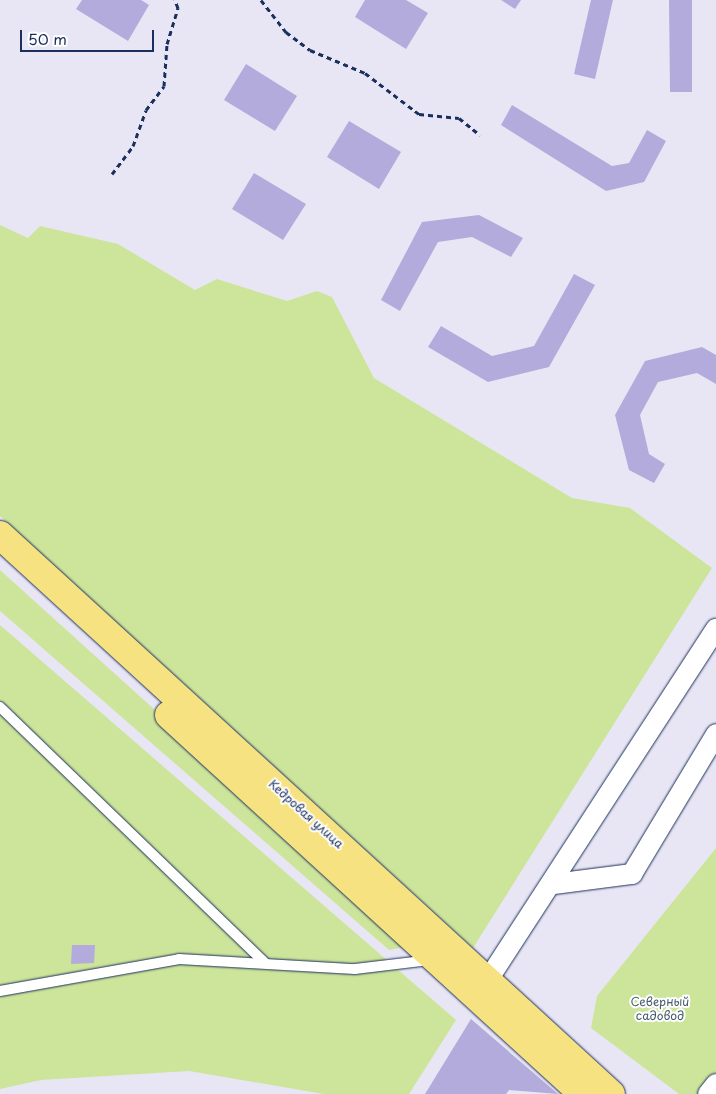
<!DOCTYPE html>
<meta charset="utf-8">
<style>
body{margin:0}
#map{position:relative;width:716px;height:1094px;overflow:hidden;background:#e8e6f4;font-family:"Playpen Sans",sans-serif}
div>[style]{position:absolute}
.green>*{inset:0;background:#cde59a}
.building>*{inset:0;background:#b3abdc}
.path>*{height:3px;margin-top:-1.5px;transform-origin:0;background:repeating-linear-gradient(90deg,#1b2f5e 0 5px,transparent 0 9px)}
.roads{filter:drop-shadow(0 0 1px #1b2f5e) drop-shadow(0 0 1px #1b2f5e)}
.service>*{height:10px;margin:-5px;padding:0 5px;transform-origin:5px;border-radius:5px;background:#fff}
.minor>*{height:20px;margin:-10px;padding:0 10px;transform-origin:10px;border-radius:10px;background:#fff}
.primary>*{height:28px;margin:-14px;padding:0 14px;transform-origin:14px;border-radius:14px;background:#f7e281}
span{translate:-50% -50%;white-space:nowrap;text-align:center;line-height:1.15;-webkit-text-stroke:4px #fff;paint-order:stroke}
.street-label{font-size:12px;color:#1b2f5e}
.park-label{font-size:12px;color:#485c6d}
.scale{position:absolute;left:20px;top:30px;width:134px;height:22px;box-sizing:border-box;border:2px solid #1b2f5e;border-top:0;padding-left:6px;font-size:15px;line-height:18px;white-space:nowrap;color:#1b2f5e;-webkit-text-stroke:4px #fff;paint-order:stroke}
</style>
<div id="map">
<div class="green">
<div style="clip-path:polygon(0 225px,28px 238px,40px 226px,118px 244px,195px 290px,217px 279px,287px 301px,317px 291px,332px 297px,374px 378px,572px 498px,630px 508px,712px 568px,473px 948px,0 516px)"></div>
<div style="clip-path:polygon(0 570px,415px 945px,389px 950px,0 611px)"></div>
<div style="clip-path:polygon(0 625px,456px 1020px,409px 1094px,324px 1094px,189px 1071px,41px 1080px,0 1089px)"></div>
<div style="clip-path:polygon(716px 848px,716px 1094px,679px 1094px,591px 1028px,597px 996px)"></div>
</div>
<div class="building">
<div style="clip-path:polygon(82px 0,141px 0,149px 5px,128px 41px,76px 9px)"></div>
<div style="clip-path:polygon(365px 0,406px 0,428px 13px,406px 49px,355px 17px)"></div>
<div style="clip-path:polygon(501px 0,521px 0,515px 9px)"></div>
<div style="clip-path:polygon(591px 0,613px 0,595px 79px,574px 74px)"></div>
<div style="clip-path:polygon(669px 0,692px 0,692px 92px,670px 92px)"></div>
<div style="clip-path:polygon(246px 64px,297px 96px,275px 131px,224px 100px)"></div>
<div style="clip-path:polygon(512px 105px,612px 166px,629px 163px,647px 130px,666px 141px,644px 182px,606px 191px,501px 125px)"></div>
<div style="clip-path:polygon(349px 121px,401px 152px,379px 189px,327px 157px)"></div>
<div style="clip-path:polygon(254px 173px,306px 204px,283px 240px,232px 209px)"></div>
<div style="clip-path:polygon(479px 215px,523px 238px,511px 257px,472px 237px,438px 242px,400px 311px,381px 300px,422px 222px)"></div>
<div style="clip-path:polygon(574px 274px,595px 285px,549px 367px,488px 382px,428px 347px,441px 326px,492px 356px,534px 346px)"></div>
<div style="clip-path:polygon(702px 347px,716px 355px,716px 384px,697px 373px,658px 382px,640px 415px,649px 454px,665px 464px,654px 483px,629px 470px,615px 415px,645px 361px)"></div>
<div style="clip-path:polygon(72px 945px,95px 945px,94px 963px,71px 964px)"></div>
<div style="clip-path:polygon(471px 1019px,558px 1094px,509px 1090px,506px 1094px,425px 1094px)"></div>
</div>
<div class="path">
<div style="left:261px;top:0;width:41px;rotate:52deg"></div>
<div style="left:286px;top:32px;width:30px;rotate:37deg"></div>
<div style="left:310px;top:50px;width:60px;rotate:22.7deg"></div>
<div style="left:365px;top:73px;width:68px;rotate:37.2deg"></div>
<div style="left:419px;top:114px;width:40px;rotate:5.7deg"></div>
<div style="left:459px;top:118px;width:27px;rotate:39deg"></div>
<div style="left:112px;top:174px;width:35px;rotate:-53deg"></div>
<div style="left:133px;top:146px;width:38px;rotate:-70deg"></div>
<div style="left:146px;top:110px;width:30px;rotate:-53deg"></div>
<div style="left:164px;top:86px;width:42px;rotate:-85.9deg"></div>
<div style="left:167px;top:44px;width:38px;rotate:-73deg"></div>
<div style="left:178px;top:8px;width:9px;rotate:-111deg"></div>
</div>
<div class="roads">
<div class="service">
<div style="left:0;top:707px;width:368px;rotate:44deg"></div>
<div style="left:0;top:991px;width:182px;rotate:-10.1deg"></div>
<div style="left:179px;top:959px;width:176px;rotate:3.3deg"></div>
<div style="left:355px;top:969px;width:77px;rotate:-6.8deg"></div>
</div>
<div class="minor">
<div style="left:554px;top:884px;width:79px;rotate:-7.3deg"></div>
<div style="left:632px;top:874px;width:163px;rotate:-59deg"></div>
<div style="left:480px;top:992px;width:433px;rotate:-57deg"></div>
<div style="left:708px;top:1094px;width:13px;rotate:-51deg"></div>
</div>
<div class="primary">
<div style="left:0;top:535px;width:828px;rotate:42.46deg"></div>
<div style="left:169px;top:715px;width:561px;rotate:42.47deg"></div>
</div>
</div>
<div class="street-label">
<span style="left:306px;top:814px;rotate:42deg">Кедровая улица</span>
</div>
<div class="park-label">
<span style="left:660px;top:1009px">Северный<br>садовод</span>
</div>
<div class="scale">50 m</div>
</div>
